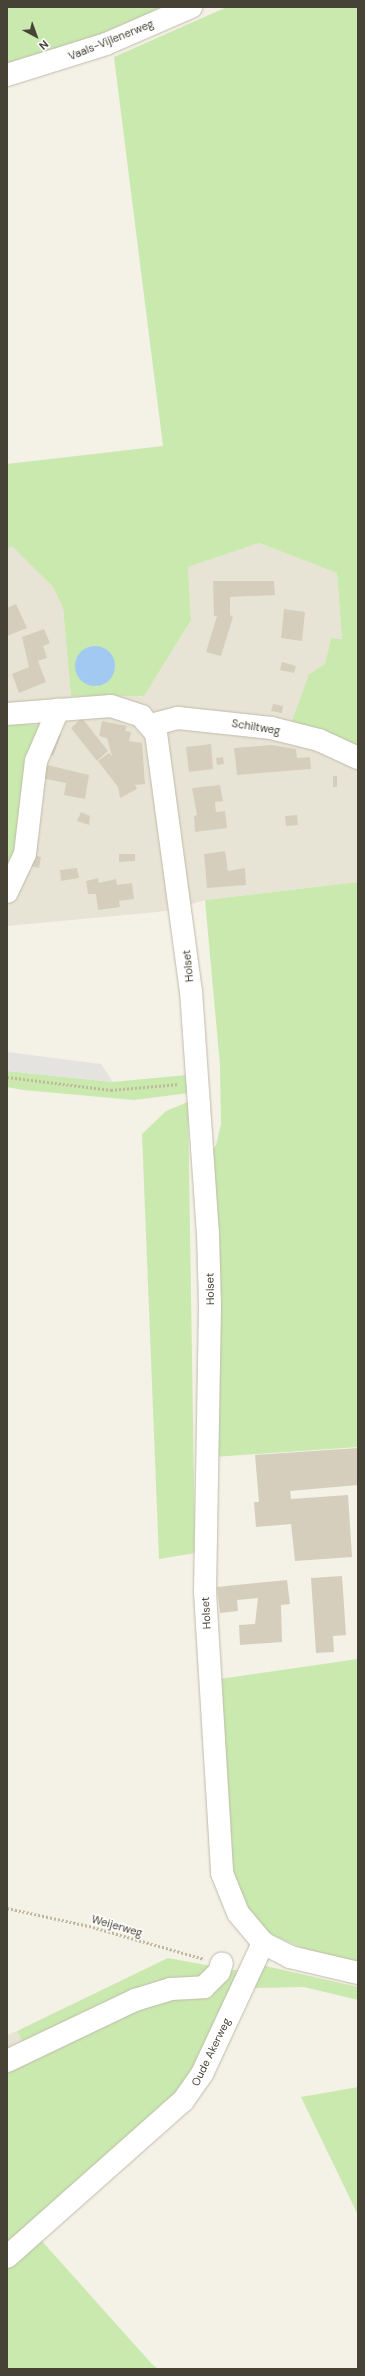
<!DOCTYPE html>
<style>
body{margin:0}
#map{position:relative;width:365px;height:2376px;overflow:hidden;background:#f4f1e7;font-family:"DM Sans",sans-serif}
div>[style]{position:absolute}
.residential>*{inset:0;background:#e8e4d5}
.green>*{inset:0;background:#c9e9af}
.parking>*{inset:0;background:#e5e3df}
.water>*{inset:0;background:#a2c9f2}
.round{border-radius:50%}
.building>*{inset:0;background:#d6cebc}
.path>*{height:2.5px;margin-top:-1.25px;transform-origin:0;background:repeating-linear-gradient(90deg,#c2b89a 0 2px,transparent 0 4px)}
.roads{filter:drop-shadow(0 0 1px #c0baa9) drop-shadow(0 0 1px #c0baa9)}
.minor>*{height:22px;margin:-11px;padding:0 11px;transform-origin:11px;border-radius:11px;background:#fff}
span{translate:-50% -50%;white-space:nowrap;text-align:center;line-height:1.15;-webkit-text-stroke:3px #fff;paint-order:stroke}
.street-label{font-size:11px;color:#474236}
.frame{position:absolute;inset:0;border:8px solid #474236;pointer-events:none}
.north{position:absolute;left:16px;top:16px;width:40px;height:40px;-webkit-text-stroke:3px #fff;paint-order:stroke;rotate:139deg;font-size:11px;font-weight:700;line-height:16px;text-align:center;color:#474236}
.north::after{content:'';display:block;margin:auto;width:14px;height:18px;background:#474236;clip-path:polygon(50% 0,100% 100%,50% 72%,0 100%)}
</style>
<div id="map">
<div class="residential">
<div style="clip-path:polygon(259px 543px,337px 573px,342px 639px,331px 638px,325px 664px,309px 674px,302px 725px,358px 749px,358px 882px,205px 900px,168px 911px,7px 926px,7px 549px,12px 545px,53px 587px,63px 608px,71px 696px,144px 695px,191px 620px,188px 567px)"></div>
<div style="clip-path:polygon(17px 2031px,25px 2048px,7px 2056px,7px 2035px)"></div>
</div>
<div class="green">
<div style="clip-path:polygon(7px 7px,174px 7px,108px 35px,7px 67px)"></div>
<div style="clip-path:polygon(evenodd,227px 7px,358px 7px,358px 749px,292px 721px,309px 674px,325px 664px,331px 638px,342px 639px,337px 573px,259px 543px,188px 567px,191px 620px,144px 696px,71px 696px,63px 608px,53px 587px,12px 546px,7px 549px,7px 464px,163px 446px,114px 57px,227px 7px,90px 647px,110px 677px,96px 687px,76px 659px,90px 647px)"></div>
<div style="clip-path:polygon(7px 724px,39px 725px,30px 753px,23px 824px,7px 878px)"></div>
<div style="clip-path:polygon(358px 882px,358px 1447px,214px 1457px,205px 1159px,216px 1145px,221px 1124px,220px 1065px,205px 900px)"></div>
<div style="clip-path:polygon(7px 1071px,113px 1082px,186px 1075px,189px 1093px,134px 1100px,23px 1090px,7px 1087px)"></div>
<div style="clip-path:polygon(188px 1102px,195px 1553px,159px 1559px,142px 1134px,166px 1111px)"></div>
<div style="clip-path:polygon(358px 1659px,358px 1962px,307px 1950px,265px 1932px,229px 1901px,213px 1680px)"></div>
<div style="clip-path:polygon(168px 1958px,216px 1967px,204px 1980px,25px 2048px,17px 2031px)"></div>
<div style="clip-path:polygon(261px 1965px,358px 1987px,358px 2000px,304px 1987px,249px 1988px)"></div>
<div style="clip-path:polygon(228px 1970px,244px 1970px,203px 2057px,173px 2100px,7px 2244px,7px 2067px)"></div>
<div style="clip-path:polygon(358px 2087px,358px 2215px,301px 2097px)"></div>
<div style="clip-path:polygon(40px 2239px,151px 2363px,158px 2369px,7px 2369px,7px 2269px)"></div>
</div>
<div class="parking">
<div style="clip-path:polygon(7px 1052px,101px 1064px,113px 1082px,7px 1071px)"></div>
</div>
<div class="water">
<div class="round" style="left:75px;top:646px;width:40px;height:40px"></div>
</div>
<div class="building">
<div style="clip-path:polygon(213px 581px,274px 581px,275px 595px,230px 597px,230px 615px,233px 617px,221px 656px,206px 652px,217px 616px,214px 616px)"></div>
<div style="clip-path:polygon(16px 604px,27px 628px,7px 636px,7px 608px)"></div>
<div style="clip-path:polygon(284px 609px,305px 612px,302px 641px,281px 638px)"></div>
<div style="clip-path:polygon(44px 629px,50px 643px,43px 646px,47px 658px,38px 661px,46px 682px,19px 693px,12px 674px,29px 667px,22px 637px)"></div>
<div style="clip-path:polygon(282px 662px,296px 666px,294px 673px,280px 670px)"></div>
<div style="clip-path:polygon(273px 704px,283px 706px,282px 713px,271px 711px)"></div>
<div style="clip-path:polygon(82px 718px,108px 751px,97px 761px,71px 728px)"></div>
<div style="clip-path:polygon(102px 721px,127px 726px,125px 731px,131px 732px,129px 741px,142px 743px,145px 784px,135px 785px,137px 789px,120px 798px,118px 787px,98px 761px,109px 753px,112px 756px,107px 738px,99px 736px)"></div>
<div style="clip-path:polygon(55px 732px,61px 735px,53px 756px,44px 751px)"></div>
<div style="clip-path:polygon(211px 744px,213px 769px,189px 772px,186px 747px)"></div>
<div style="clip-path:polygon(271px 745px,296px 749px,297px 758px,310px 757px,311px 769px,237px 775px,234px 748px)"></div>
<div style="clip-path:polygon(223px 757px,224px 764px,217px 765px,216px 758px)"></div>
<div style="clip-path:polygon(39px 763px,89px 775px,85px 799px,64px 795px,66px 783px,36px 777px)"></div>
<div style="clip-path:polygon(333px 776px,337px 776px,337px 787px,333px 787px)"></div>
<div style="clip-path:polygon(220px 785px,223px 801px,215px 802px,216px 812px,225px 811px,227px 828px,195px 832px,194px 816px,197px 815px,192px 788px)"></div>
<div style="clip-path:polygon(81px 812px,90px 816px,89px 825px,77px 821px)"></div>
<div style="clip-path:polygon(297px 815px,298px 825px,286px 826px,285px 816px)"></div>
<div style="clip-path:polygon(225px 851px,228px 871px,245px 868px,246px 885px,207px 888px,204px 854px)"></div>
<div style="clip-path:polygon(119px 854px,135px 854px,135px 861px,119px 862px)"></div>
<div style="clip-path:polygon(33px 855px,41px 857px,39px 868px,31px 866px)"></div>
<div style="clip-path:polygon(77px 868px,79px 878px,61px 881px,60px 870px)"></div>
<div style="clip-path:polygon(98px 878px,99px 883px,116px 879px,117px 885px,132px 883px,134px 899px,119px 901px,120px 907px,98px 910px,96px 894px,88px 894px,86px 881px)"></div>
<div style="clip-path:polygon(358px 1448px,358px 1485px,290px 1491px,291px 1499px,348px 1495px,352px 1557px,295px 1561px,291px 1524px,256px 1527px,254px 1502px,259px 1502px,255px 1455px)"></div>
<div style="clip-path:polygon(342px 1576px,346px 1635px,333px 1636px,334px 1652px,316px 1653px,311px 1578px)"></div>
<div style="clip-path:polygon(287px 1580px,290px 1604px,281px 1605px,282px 1642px,240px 1645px,239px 1625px,255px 1624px,258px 1598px,237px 1600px,238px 1611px,220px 1613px,217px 1587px)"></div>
</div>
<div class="path">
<div style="left:7px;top:1077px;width:105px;rotate:7.1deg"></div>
<div style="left:111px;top:1090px;width:68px;rotate:-5deg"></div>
<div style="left:7px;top:1908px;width:84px;rotate:12.4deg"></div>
<div style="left:89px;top:1926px;width:120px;rotate:16deg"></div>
</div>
<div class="roads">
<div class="minor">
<div style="left:7px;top:75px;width:104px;rotate:-17.4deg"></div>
<div style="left:106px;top:44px;width:93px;rotate:-23.5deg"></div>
<div style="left:7px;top:714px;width:104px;rotate:-4.4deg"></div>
<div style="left:111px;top:706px;width:32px;rotate:18deg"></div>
<div style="left:141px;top:716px;width:23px;rotate:49deg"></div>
<div style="left:156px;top:733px;width:260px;rotate:82.3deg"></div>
<div style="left:191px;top:991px;width:243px;rotate:86deg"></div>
<div style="left:208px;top:1233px;width:73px;rotate:88.4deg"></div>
<div style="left:210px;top:1306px;width:286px;rotate:91deg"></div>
<div style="left:205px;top:1592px;width:282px;rotate:86.5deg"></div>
<div style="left:222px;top:1873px;width:43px;rotate:68.2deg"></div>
<div style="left:238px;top:1913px;width:39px;rotate:50deg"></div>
<div style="left:263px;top:1943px;width:30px;rotate:27deg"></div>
<div style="left:290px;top:1957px;width:70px;rotate:13.2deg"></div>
<div style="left:151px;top:725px;width:28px;rotate:-15deg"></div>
<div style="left:178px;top:718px;width:94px;rotate:6.1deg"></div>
<div style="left:271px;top:728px;width:49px;rotate:14deg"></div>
<div style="left:319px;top:740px;width:43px;rotate:24.8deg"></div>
<div style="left:7px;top:892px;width:42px;rotate:-64.7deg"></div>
<div style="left:25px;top:854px;width:94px;rotate:-83.3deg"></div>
<div style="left:36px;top:761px;width:56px;rotate:-66.7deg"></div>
<div style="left:7px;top:2061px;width:142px;rotate:-25.5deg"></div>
<div style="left:135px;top:2000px;width:38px;rotate:-17deg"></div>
<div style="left:171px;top:1989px;width:33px;rotate:-3deg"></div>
<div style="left:204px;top:1987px;width:21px;rotate:-45deg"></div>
<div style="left:219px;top:1972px;width:9px;rotate:-72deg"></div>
<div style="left:7px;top:2257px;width:235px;rotate:-41.6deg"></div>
<div style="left:183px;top:2101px;width:33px;rotate:-55deg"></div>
<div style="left:202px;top:2074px;width:145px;rotate:-65deg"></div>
</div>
</div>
<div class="street-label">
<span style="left:111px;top:40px;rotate:-22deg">Vaals-Vijlenerweg</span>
<span style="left:256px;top:727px;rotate:9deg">Schiltweg</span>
<span style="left:188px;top:966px;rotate:-96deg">Holset</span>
<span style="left:210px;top:1289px;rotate:-91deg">Holset</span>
<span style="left:206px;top:1613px;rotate:-93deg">Holset</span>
<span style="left:117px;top:1926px;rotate:16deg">Weijerweg</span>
<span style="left:211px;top:2052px;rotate:-64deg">Oude Akerweg</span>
</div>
<div class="frame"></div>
<div class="north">N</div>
</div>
